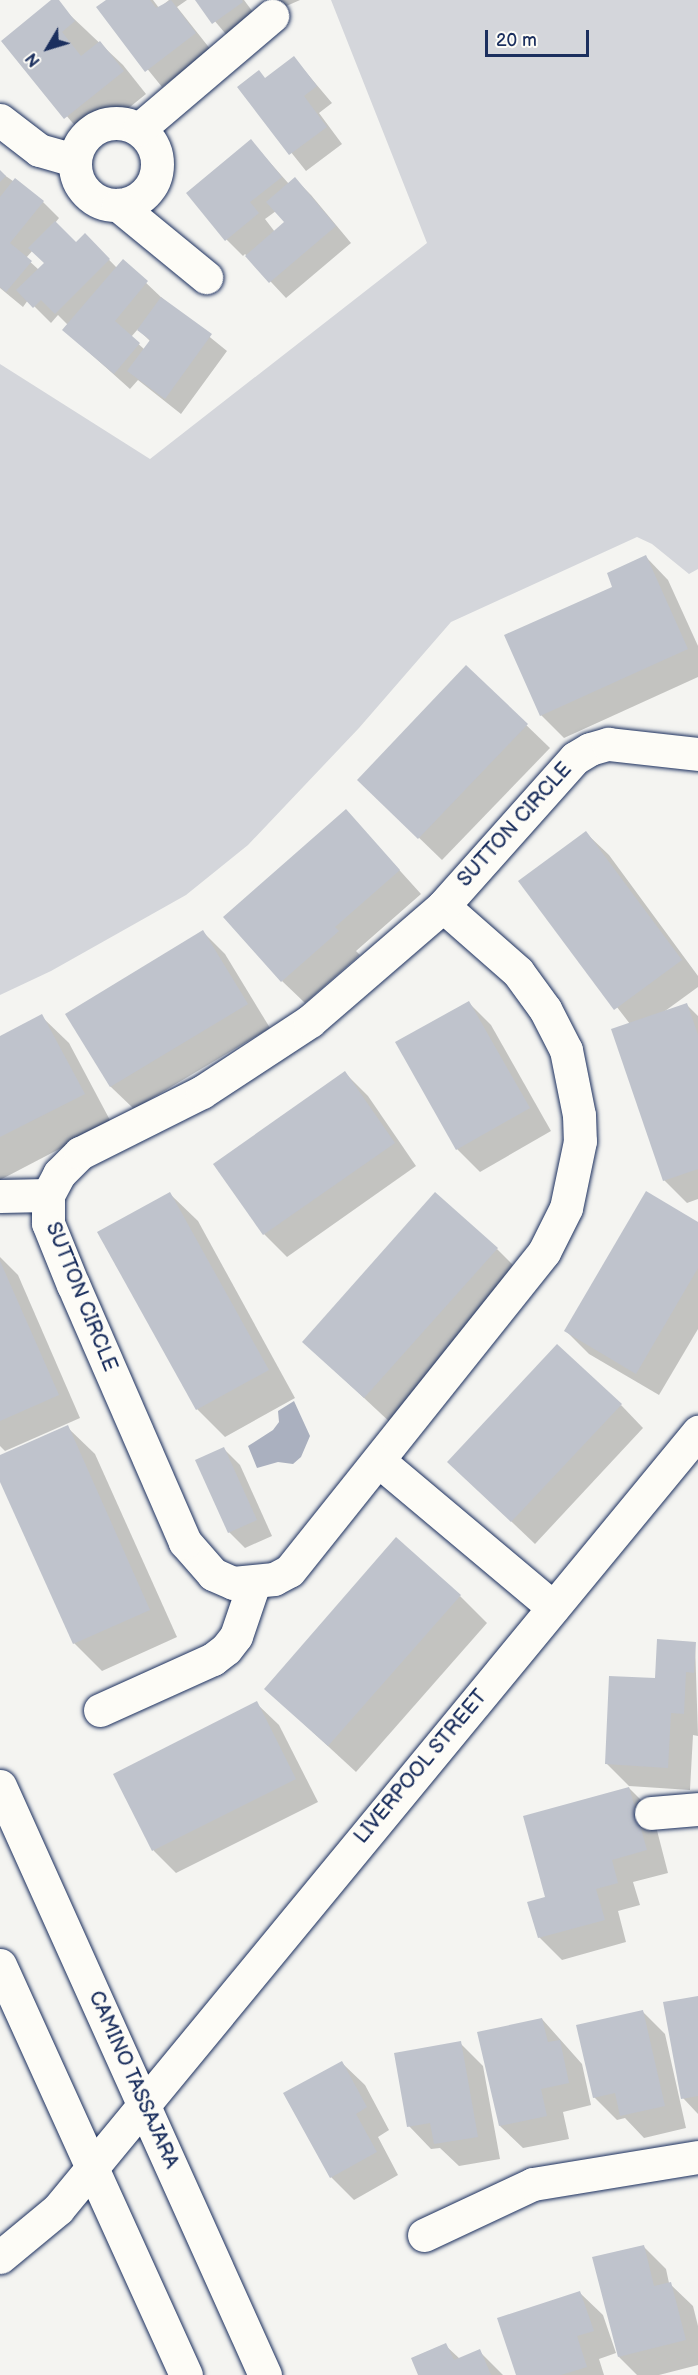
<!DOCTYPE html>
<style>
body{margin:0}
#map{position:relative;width:698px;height:2375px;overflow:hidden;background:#f4f4f1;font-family:"Balsamiq Sans",sans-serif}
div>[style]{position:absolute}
.green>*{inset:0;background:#d4d6db}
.water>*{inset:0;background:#aab0bf}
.shadow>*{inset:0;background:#0003}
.building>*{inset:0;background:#bfc3cc}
.roads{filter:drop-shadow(0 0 2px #1b2f5e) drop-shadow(0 0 2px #1b2f5e)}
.minor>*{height:33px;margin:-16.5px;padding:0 16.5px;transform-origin:16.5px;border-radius:16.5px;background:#fdfcf7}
.minor>.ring{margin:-16.5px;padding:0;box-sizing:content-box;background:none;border:33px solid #fdfcf7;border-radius:50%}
.major>*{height:33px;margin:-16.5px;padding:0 16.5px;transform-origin:16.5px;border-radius:16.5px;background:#fdfcf7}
span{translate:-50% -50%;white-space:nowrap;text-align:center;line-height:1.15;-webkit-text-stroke:4.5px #fdfcf7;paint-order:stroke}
.street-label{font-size:20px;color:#1b2f5e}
.north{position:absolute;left:18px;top:18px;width:60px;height:60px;-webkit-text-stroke:4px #fdfcf7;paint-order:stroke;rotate:232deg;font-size:16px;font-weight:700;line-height:24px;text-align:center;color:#1b2f5e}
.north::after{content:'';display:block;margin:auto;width:21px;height:27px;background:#1b2f5e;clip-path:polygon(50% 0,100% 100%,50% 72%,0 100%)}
.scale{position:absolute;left:485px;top:30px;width:104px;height:27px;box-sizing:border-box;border:3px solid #1b2f5e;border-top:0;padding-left:8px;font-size:18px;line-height:21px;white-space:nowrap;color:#1b2f5e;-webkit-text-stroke:4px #fdfcf7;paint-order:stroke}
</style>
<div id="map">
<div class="green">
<div style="clip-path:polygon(331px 0,698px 0,698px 569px,689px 574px,652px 544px,637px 537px,451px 622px,359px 728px,248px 845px,186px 895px,51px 971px,0 995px,0 364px,150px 459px,427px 243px)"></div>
</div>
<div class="water">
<div style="clip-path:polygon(294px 1401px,310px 1436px,301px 1457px,293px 1464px,278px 1462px,257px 1468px,248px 1446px,273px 1430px,279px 1422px,278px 1411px)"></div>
</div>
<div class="shadow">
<div style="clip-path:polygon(54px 0,123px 65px,146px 94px,88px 141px,3px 41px)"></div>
<div style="clip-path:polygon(108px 0,153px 0,159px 8px,169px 0,187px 0,177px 7px,211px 50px,162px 87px,98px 8px)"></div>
<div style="clip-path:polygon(197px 0,244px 0,258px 19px,230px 39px)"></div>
<div style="clip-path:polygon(274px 0,300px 0,282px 8px)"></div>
<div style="clip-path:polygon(294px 58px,332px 103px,319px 113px,342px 144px,306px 171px,239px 87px,266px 80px)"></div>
<div style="clip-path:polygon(evenodd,251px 141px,289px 184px,295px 179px,311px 195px,351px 243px,286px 298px,245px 254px,243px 256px,227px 240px,188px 193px,251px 141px,276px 211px,286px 223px,275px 232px,265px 219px,276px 211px)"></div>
<div style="clip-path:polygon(evenodd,0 172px,43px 202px,59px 218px,55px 223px,76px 244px,85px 235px,117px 268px,123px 261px,163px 299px,227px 351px,181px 414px,138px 380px,130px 389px,64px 330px,68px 325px,58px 315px,51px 323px,28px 300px,23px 307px,0 288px,0 172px,33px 250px,45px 263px,39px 270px,26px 258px,33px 250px,0 172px,138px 329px,151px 342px,145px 350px,131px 337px,138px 329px)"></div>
<div style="clip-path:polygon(646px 557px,668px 580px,698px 646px,698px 677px,564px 738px,541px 715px,614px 587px)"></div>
<div style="clip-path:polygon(466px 667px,550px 748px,442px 860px,382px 802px)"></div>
<div style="clip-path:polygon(346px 811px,421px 894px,356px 951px,360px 955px,305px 1003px,282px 981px)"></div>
<div style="clip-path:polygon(586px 833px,609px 855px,698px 976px,698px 987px,665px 1011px,687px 1005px,698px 1016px,698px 1199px,687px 1203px,664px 1180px,630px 1024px,520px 881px)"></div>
<div style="clip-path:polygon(203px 932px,225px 954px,270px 1028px,134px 1109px,111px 1087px,67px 1015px)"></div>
<div style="clip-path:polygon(469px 1003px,491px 1025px,551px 1131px,480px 1172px,457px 1149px)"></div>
<div style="clip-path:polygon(41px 1016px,69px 1043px,111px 1122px,0 1180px,0 1038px)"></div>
<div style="clip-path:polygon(345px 1073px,368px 1096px,416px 1166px,287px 1257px,264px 1234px)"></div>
<div style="clip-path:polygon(170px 1194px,198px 1221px,295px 1398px,225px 1437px,197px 1409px)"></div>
<div style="clip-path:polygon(698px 1224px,698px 1329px,659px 1395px,589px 1354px,566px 1331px)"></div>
<div style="clip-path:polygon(497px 1249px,524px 1276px,393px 1425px,304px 1342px)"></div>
<div style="clip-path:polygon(0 1257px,18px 1275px,80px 1418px,5px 1451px,0 1446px)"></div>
<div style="clip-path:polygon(621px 1405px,643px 1428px,535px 1544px,472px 1484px)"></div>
<div style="clip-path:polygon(67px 1427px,95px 1454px,177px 1637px,102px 1671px,74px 1643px,0 1478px,0 1457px)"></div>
<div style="clip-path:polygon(224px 1449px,240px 1465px,272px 1536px,245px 1548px,229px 1532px)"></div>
<div style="clip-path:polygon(460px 1596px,487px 1623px,356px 1772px,266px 1689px)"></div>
<div style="clip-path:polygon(695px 1643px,698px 1736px,693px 1735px,690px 1790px,629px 1786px,606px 1763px,656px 1680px)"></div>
<div style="clip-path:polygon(256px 1703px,279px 1725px,318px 1802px,176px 1873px,154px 1851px,115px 1774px)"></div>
<div style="clip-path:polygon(629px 1788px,652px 1811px,668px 1873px,633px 1882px,640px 1905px,618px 1911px,626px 1942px,562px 1960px,539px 1937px,547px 1898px)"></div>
<div style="clip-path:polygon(698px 1997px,698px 2114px,683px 2098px)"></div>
<div style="clip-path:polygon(642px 2011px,665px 2034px,686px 2128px,644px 2138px,625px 2118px,617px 2120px,594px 2097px)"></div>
<div style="clip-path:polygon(542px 2019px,582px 2064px,591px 2105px,563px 2112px,569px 2139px,523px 2148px,500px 2126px)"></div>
<div style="clip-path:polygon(460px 2043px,483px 2066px,500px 2159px,459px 2166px,440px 2148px,431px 2149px,409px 2126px)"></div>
<div style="clip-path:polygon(342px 2063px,365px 2085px,389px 2130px,378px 2137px,398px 2175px,354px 2200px,331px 2177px)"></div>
<div style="clip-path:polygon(643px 2246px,666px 2269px,669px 2283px,693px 2306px,698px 2326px,698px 2365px,659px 2375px,637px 2375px,619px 2357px)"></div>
<div style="clip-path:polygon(580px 2293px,603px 2315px,616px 2353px,599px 2359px,604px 2375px,518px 2375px)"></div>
<div style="clip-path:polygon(445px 2345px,460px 2359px,479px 2351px,503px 2375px,420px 2375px)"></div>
</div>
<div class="building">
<div style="clip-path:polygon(51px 0,59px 0,75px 21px,62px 32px,81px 56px,100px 41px,124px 71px,64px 119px,1px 41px)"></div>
<div style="clip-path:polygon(106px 0,150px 0,156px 8px,171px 0,196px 33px,145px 72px,96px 7px)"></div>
<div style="clip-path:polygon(195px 0,242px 0,243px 2px,212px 24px)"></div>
<div style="clip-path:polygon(294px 56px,317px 86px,304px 96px,327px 127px,289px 155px,237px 87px,259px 70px,265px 78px)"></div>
<div style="clip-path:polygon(251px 139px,282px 177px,250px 202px,259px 213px,225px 241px,186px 193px)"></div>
<div style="clip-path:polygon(0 170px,6px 176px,0 182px)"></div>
<div style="clip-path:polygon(295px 177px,336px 226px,269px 283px,245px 256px,284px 222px,266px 202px)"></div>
<div style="clip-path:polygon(15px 178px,44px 201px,10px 243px,32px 261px,6px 292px,0 287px,0 197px)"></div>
<div style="clip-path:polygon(55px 221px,76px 242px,85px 233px,110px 259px,55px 314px,41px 300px,33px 308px,16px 290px,44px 263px,28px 248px)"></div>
<div style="clip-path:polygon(123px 259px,148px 281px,115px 321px,140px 343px,114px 374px,62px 330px)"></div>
<div style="clip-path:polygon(161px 297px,212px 334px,165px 399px,127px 371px,150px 340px,137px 330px)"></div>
<div style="clip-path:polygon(646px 555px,688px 649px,540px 716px,504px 635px,612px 587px,607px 573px)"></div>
<div style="clip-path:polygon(466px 665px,528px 724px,418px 839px,357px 780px)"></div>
<div style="clip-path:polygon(346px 809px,400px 870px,335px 927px,339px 931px,281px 982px,223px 917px)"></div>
<div style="clip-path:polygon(586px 831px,682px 960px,614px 1010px,518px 881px)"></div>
<div style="clip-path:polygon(203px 930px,248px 1004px,110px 1087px,65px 1014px)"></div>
<div style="clip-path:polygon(469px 1001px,530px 1108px,456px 1150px,395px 1042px)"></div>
<div style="clip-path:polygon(687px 1003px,698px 1035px,698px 1169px,663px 1181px,611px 1029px)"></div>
<div style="clip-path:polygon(42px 1014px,85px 1094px,0 1137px,0 1036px)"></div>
<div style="clip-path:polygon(345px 1071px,395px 1143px,263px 1235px,213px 1164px)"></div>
<div style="clip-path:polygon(646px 1191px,698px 1222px,698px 1268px,636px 1374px,564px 1331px)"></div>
<div style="clip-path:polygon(170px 1192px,269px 1370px,196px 1410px,97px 1232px)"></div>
<div style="clip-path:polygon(435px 1192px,498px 1248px,364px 1398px,302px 1342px)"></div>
<div style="clip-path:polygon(0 1261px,59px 1395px,0 1421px)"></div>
<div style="clip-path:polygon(557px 1344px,622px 1404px,511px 1522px,447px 1462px)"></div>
<div style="clip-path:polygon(68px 1425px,150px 1610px,73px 1644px,0 1482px,0 1455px)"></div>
<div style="clip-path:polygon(224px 1447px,257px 1520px,228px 1533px,195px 1460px)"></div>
<div style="clip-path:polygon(396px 1537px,461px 1595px,328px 1746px,264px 1689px)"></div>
<div style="clip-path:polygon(657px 1639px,696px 1642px,694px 1673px,686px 1672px,684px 1714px,671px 1713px,668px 1768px,605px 1764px,609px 1676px,655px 1678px)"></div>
<div style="clip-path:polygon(257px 1701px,296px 1779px,152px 1851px,113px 1774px)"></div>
<div style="clip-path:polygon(629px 1787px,647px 1850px,612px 1860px,618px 1883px,596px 1889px,605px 1920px,538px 1938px,527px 1902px,545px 1897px,523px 1816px)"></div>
<div style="clip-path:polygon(698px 1996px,698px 2096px,681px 2099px,663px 2002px)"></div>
<div style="clip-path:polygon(643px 2010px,665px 2106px,620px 2116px,615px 2093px,593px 2098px,576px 2025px)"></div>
<div style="clip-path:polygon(542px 2018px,548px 2042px,560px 2040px,569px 2083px,541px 2089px,547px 2116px,499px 2126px,477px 2032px)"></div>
<div style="clip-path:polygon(461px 2041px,478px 2137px,434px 2144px,430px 2123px,407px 2127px,394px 2053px)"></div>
<div style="clip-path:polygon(342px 2061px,367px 2107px,356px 2114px,377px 2152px,330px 2178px,283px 2093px)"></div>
<div style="clip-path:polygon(644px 2245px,654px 2286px,671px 2282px,686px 2340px,618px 2357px,592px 2257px)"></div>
<div style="clip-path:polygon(580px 2291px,594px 2331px,577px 2336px,587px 2367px,561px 2375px,516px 2375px,497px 2318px)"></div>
<div style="clip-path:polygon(446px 2343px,454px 2360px,480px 2349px,491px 2375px,418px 2375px,411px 2358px)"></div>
</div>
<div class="roads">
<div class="minor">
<div style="left:0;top:120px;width:49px;rotate:37.6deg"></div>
<div style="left:39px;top:150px;width:37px;rotate:16deg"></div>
<div class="ring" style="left:75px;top:123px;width:49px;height:49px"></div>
<div style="left:139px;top:129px;width:175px;rotate:-40.4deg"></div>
<div style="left:118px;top:205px;width:114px;rotate:39.3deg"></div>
<div style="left:443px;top:906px;width:100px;rotate:41.3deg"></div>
<div style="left:518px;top:972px;width:46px;rotate:53.9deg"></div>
<div style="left:545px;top:1009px;width:46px;rotate:62.9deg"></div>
<div style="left:566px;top:1050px;width:66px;rotate:78.7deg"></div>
<div style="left:579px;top:1115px;width:26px;rotate:88deg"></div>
<div style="left:580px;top:1141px;width:68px;rotate:101.8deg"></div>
<div style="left:566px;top:1208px;width:49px;rotate:116.6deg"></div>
<div style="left:544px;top:1252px;width:408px;rotate:128.6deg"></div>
<div style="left:289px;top:1571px;width:17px;rotate:152deg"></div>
<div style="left:274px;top:1579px;width:41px;rotate:174.4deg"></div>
<div style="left:233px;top:1583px;width:22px;rotate:-156deg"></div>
<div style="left:213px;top:1574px;width:43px;rotate:-131.2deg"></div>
<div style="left:185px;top:1542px;width:280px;rotate:-113.5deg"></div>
<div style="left:73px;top:1285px;width:67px;rotate:-112deg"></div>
<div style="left:48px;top:1223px;width:28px;rotate:-90deg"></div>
<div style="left:48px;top:1195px;width:24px;rotate:-62deg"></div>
<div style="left:59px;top:1174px;width:30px;rotate:-45deg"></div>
<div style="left:80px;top:1153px;width:136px;rotate:-26.6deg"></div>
<div style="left:202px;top:1092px;width:129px;rotate:-33.3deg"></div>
<div style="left:310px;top:1021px;width:176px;rotate:-40.8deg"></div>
<div style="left:443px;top:906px;width:198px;rotate:-48.3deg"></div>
<div style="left:575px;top:758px;width:17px;rotate:-31deg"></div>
<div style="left:590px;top:749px;width:19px;rotate:-16deg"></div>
<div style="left:608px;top:744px;width:91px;rotate:6.3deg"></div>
<div style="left:0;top:1196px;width:48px;rotate:-1.2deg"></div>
<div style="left:380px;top:1462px;width:226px;rotate:40deg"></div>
<div style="left:100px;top:1710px;width:124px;rotate:-24.3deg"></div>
<div style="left:213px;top:1659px;width:16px;rotate:-38deg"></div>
<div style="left:226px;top:1649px;width:16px;rotate:-52deg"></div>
<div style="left:236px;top:1636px;width:56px;rotate:-71.2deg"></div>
<div style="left:651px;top:1813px;width:47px;rotate:-4.9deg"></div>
<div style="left:424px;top:2235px;width:120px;rotate:-25.1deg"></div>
<div style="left:533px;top:2184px;width:167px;rotate:-9.3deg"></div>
<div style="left:0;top:2257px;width:75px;rotate:-39.6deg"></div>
<div style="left:58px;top:2209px;width:1007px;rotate:-50.52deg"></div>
</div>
<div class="major">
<div style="left:0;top:1786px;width:646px;rotate:65.78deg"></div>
<div style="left:0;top:1965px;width:450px;rotate:65.6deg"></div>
</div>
</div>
<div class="street-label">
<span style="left:515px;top:825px;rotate:-48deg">SUTTON CIRCLE</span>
<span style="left:81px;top:1297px;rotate:68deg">SUTTON CIRCLE</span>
<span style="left:421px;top:1767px;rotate:-50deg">LIVERPOOL STREET</span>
<span style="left:133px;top:2080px;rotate:66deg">CAMINO TASSAJARA</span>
</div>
<div class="north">N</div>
<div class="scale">20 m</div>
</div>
